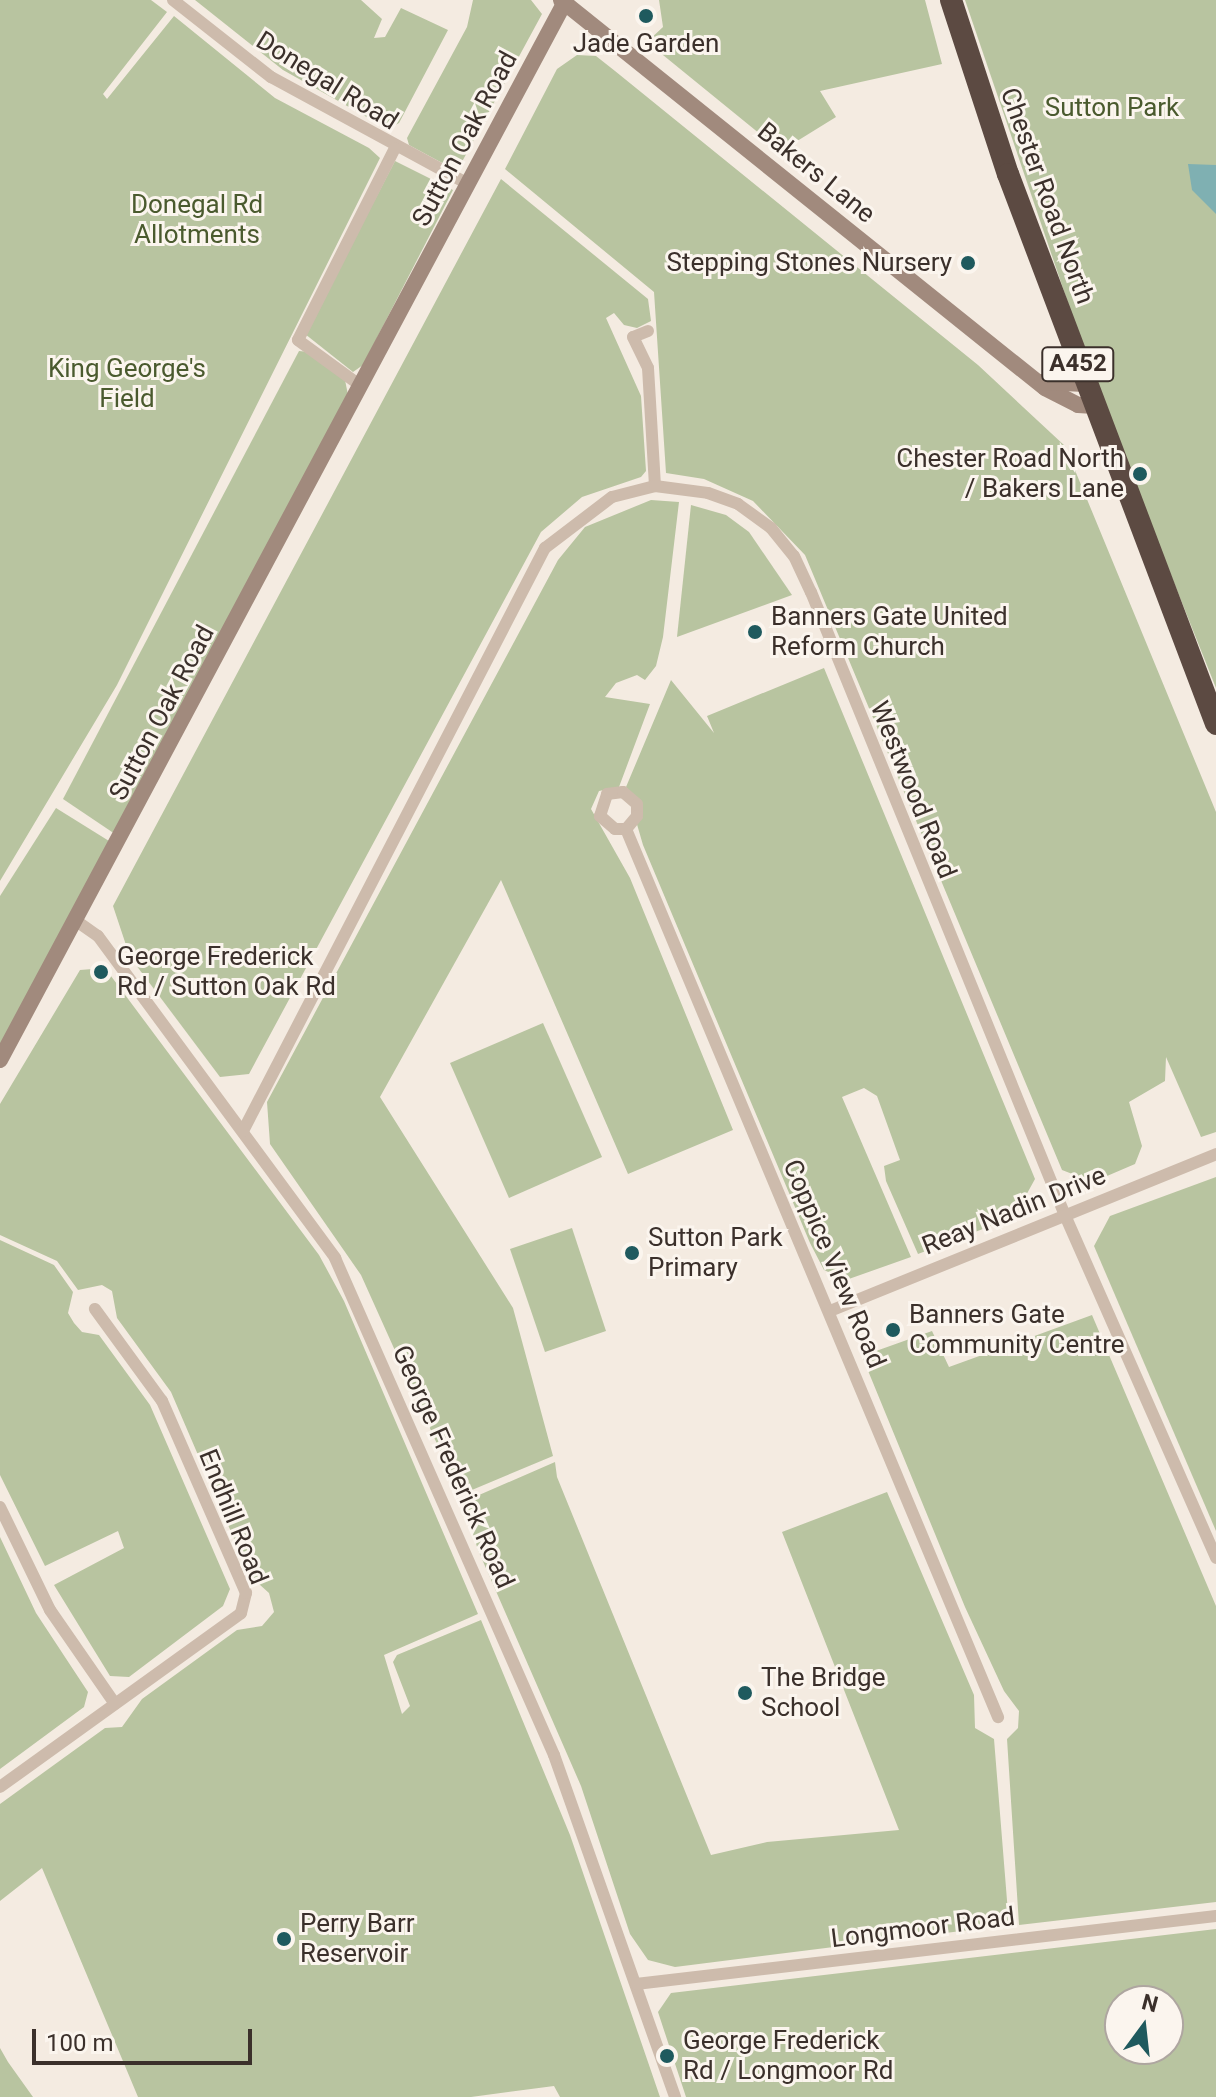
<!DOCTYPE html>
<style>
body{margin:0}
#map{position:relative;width:1216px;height:2097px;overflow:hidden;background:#f4ebe1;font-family:Roboto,sans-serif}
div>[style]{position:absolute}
.green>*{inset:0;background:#b8c4a0}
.water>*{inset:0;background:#7fb0b2}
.street>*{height:12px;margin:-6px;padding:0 6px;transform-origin:6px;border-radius:6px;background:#cdbbac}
.secondary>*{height:16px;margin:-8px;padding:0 8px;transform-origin:8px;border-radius:8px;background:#a18a7d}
.highway>*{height:22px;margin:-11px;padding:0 11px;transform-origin:11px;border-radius:11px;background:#5c4a42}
.dots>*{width:22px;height:22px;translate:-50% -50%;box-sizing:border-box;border:4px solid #fbf5ee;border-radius:50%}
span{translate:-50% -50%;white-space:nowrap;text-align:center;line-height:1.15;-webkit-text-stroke:6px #fbf5ee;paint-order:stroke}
.shield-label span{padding:2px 6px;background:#fbf5ee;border:2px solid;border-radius:6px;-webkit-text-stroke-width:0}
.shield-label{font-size:24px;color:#3b302b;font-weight:700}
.poi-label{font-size:26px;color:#3b302b}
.right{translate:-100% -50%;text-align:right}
.left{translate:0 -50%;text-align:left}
.street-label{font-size:26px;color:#3b302b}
.park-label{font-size:26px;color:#4a5a2e}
.north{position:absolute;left:1104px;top:1985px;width:80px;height:80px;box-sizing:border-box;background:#fbf5ee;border:2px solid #aea6a0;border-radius:50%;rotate:15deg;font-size:22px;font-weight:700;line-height:32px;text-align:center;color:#3b302b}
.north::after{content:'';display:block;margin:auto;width:28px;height:36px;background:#1f5a5e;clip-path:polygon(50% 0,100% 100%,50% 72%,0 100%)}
.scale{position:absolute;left:32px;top:2029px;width:220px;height:36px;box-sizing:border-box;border:4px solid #3b302b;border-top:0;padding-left:10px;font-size:24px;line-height:28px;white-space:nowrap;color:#3b302b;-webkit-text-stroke:6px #fbf5ee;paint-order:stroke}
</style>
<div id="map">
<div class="green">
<div style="clip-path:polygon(0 0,151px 0,167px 12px,103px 94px,107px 99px,174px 16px,275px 98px,369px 148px,380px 158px,117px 685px,0 881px)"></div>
<div style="clip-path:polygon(195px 0,361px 0,382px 19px,374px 38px,385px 37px,401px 8px,448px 30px,399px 123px,388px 129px,283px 70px)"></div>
<div style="clip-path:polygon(473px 0,531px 0,542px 14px,457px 171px,409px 145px,407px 138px,467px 27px)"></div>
<div style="clip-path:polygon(659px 0,925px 0,942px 64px,820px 91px,836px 117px,781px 151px,647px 42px,663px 27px)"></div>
<div style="clip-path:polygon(965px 0,1216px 0,1216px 688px,1100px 397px)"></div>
<div style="clip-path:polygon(577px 55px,596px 56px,615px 71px,978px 365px,1065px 446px,1216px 812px,1216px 1132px,1201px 1137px,1166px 1057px,1165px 1081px,1129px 1102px,1142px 1146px,1135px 1164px,1093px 1182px,1062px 1170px,805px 555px,753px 501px,704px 479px,666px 473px,654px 292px,505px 169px,557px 69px)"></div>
<div style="clip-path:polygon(395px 161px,453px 190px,363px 365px,353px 372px,305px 334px)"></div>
<div style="clip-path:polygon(501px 179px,648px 299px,651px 321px,637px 328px,624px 325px,614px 313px,606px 318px,641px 396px,646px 471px,641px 477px,582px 497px,541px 532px,257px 1059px,249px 1074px,220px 1077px,130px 957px,113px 906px)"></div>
<div style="clip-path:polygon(299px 351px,309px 352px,345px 380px,348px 395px,115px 834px,63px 799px)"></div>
<div style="clip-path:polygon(651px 500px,679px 502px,663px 637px,656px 666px,645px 680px,637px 675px,616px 683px,605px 697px,650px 704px,619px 787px,599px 791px,591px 809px,630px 878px,733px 1130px,628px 1174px,501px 880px,380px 1097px,513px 1308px,553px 1456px,460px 1495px,361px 1275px,270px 1144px,267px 1102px,558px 560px,585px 527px)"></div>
<div style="clip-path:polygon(691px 505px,726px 515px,749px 532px,792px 595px,677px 637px)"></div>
<div style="clip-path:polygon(824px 668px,1035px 1179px,1014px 1217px,918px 1254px,886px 1181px,884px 1166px,900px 1160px,877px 1096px,864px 1088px,842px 1097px,911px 1257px,846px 1280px,824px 1270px,810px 1243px,643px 845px,636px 821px,640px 803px,626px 787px,671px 680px,714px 733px,707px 716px)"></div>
<div style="clip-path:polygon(56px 808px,109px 841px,0 1051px,0 896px)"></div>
<div style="clip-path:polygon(105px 968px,319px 1255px,344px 1301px,478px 1614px,384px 1655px,402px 1714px,410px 1706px,393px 1662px,397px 1655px,481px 1620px,570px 1835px,660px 2097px,560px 2097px,554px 2086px,471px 2097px,138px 2097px,42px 1868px,0 1901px,0 1804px,105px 1728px,122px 1727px,142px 1699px,237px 1630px,262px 1626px,274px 1612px,269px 1593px,250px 1576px,171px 1392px,117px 1318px,112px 1291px,102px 1285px,78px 1290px,57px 1261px,0 1235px,0 1104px,80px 970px)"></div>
<div style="clip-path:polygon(543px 1023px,602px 1157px,509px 1198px,450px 1063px)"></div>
<div style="clip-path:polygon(1216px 1177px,1216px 1531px,1094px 1246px,1110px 1216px)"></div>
<div style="clip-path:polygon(572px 1228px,606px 1331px,545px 1352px,510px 1249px)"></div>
<div style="clip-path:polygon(0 1240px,54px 1265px,73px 1292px,68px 1313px,74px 1323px,82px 1332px,99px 1335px,150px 1405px,230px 1589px,223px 1606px,129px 1677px,110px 1676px,54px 1585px,124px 1548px,118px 1531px,45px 1566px,0 1475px)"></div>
<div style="clip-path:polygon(1092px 1315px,1216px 1606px,1216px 1902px,1019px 1925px,1007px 1739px,1018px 1728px,1019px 1711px,1004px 1691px,965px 1607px,862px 1356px,932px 1331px,949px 1367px)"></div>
<div style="clip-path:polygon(555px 1462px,557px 1477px,711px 1855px,767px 1842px,899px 1830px,782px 1532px,887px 1492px,974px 1695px,975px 1728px,994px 1739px,1009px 1925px,675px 1967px,648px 1960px,630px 1934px,581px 1786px,478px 1550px,463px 1502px)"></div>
<div style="clip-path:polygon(0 1537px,36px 1613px,88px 1692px,84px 1707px,0 1769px)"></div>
<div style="clip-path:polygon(evenodd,1216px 1929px,1216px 2097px,686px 2097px,658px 2012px,671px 1993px,1216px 1929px,1120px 2001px,1168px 2001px,1168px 2049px,1120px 2049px,1120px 2001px)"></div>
<div style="clip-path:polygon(0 2048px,8px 2062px,33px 2097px,0 2097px)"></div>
</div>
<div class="water">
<div style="clip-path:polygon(1188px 164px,1216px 165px,1216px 214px,1192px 190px)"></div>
</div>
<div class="street">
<div style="left:173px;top:0;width:125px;rotate:38.2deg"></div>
<div style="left:271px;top:77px;width:224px;rotate:28.5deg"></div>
<div style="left:648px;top:331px;width:16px;rotate:158deg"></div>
<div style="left:633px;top:337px;width:34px;rotate:64deg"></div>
<div style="left:648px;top:368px;width:118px;rotate:86.6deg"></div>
<div style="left:361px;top:386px;width:78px;rotate:-143.9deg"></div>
<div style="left:298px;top:340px;width:215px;rotate:-63.2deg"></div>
<div style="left:626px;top:829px;width:11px;rotate:180deg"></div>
<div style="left:615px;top:829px;width:20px;rotate:-139deg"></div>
<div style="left:600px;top:816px;width:23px;rotate:-72deg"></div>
<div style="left:607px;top:794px;width:16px;rotate:-7deg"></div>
<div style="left:623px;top:792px;width:18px;rotate:41deg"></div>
<div style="left:637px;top:804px;width:12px;rotate:90deg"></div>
<div style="left:637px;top:816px;width:17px;rotate:130deg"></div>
<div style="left:626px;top:829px;width:963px;rotate:67.27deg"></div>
<div style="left:75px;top:920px;width:28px;rotate:35deg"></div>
<div style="left:98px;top:936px;width:400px;rotate:53.6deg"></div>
<div style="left:335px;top:1258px;width:543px;rotate:66.22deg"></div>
<div style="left:554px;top:1755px;width:363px;rotate:70.5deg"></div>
<div style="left:243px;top:1131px;width:657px;rotate:-62.62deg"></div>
<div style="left:545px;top:548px;width:84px;rotate:-37.3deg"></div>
<div style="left:612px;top:497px;width:44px;rotate:-14.3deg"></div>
<div style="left:655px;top:486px;width:53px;rotate:7.5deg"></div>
<div style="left:708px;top:493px;width:32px;rotate:20deg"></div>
<div style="left:738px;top:504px;width:41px;rotate:36deg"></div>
<div style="left:771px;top:528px;width:36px;rotate:51deg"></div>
<div style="left:794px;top:556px;width:40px;rotate:65deg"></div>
<div style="left:811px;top:592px;width:671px;rotate:67.83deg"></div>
<div style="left:1064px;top:1213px;width:377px;rotate:66.2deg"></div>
<div style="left:830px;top:1311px;width:417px;rotate:-22.1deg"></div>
<div style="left:0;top:1507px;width:114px;rotate:64.1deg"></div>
<div style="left:50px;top:1610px;width:114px;rotate:55.3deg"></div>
<div style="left:0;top:1787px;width:297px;rotate:-35.8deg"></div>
<div style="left:241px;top:1613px;width:21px;rotate:-76deg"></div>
<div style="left:246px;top:1593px;width:210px;rotate:-113.6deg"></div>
<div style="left:162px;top:1401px;width:114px;rotate:-126.1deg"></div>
<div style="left:636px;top:1984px;width:584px;rotate:-6.69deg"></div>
</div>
<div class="secondary">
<div style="left:561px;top:0;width:620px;rotate:38.72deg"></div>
<div style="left:1045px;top:388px;width:37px;rotate:27deg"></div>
<div style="left:1078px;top:405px;width:16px;rotate:4deg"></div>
<div style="left:1042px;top:382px;width:43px;rotate:2.7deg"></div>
<div style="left:0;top:1060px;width:1202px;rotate:-61.9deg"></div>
</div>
<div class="highway">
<div style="left:951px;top:0;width:183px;rotate:71.9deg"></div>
<div style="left:1008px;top:174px;width:588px;rotate:69.28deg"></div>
</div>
<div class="dots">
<div style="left:646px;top:16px;background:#1f5a5e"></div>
<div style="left:968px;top:263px;background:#1f5a5e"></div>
<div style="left:1140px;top:474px;background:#1f5a5e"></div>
<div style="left:755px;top:632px;background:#1f5a5e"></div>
<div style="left:101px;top:972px;background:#1f5a5e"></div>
<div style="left:632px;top:1253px;background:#1f5a5e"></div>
<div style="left:893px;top:1330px;background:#1f5a5e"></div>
<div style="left:745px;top:1693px;background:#1f5a5e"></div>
<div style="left:284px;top:1939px;background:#1f5a5e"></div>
<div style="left:667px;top:2056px;background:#1f5a5e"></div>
</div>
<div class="shield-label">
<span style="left:1078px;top:364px">A452</span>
</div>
<div class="poi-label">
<span style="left:646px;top:44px">Jade Garden</span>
<span class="right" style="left:952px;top:263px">Stepping Stones Nursery</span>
<span class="right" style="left:1124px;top:474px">Chester Road North<br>/ Bakers Lane</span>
<span class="left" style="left:771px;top:632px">Banners Gate United<br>Reform Church</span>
<span class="left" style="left:117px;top:972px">George Frederick<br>Rd / Sutton Oak Rd</span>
<span class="left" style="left:648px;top:1253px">Sutton Park<br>Primary</span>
<span class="left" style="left:909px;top:1330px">Banners Gate<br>Community Centre</span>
<span class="left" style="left:761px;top:1693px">The Bridge<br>School</span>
<span class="left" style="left:300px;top:1939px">Perry Barr<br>Reservoir</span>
<span class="left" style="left:683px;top:2056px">George Frederick<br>Rd / Longmoor Rd</span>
</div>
<div class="street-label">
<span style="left:327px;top:81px;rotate:32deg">Donegal Road</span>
<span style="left:465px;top:139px;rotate:-62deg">Sutton Oak Road</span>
<span style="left:816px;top:173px;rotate:39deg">Bakers Lane</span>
<span style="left:1047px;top:196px;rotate:70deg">Chester Road North</span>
<span style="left:162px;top:713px;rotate:-62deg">Sutton Oak Road</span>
<span style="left:913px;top:790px;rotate:68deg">Westwood Road</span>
<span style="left:1014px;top:1211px;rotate:-22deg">Reay Nadin Drive</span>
<span style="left:834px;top:1264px;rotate:67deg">Coppice View Road</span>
<span style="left:453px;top:1467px;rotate:66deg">George Frederick Road</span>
<span style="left:233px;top:1517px;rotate:68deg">Endhill Road</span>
<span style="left:923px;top:1928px;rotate:-7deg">Longmoor Road</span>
</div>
<div class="park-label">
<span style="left:1112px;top:108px">Sutton Park</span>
<span style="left:197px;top:220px">Donegal Rd<br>Allotments</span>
<span style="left:127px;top:384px">King George's<br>Field</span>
</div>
<div class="north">N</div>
<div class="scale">100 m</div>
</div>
